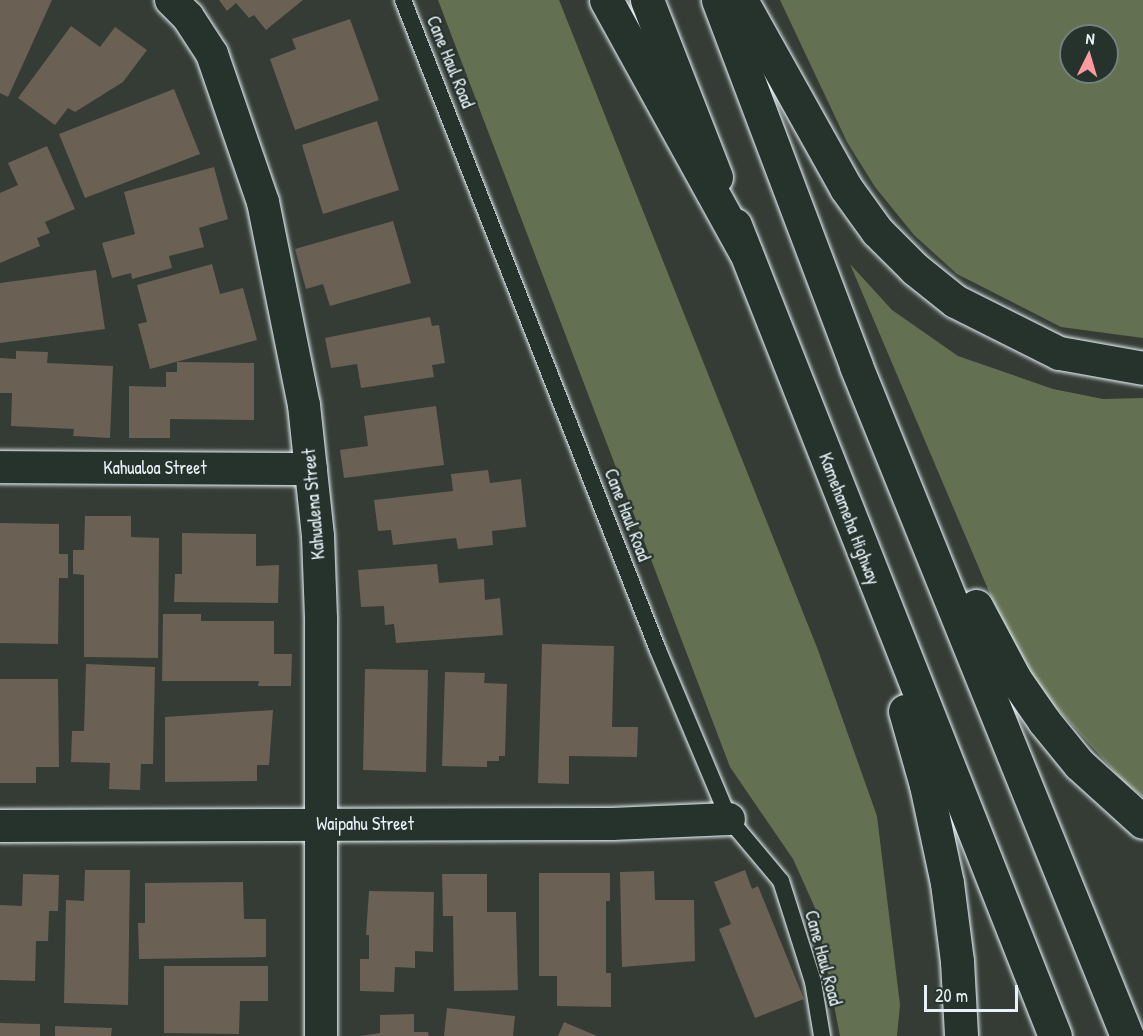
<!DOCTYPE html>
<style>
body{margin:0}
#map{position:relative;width:1143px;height:1036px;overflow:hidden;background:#343c35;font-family:"Patrick Hand",sans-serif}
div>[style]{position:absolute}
.green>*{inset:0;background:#637152}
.building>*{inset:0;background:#6a6054}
.roads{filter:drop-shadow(0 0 2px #e8f1f8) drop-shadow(0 0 2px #e8f1f8)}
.lane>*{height:16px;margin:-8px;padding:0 8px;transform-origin:8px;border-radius:8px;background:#26332d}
.street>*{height:32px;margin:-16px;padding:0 16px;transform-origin:16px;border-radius:16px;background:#26332d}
.primary>*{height:33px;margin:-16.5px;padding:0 16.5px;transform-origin:16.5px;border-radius:16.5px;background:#26332d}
.highway>*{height:33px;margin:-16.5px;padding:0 16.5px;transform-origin:16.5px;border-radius:16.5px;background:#26332d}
span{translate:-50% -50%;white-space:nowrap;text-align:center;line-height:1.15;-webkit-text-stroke:4.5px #26332d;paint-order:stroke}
.street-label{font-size:18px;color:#e8f1f8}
.north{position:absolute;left:1059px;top:24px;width:60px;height:60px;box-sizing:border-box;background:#26332d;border:2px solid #747f7e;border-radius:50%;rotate:5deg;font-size:16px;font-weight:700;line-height:24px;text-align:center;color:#e8f1f8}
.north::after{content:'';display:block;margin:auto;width:21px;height:27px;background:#ff9aa2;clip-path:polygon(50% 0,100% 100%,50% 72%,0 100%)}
.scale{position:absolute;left:924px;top:985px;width:94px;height:27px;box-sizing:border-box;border:3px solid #e8f1f8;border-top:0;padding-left:8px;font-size:18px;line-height:21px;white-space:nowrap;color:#e8f1f8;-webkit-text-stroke:4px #26332d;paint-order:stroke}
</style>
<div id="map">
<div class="green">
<div style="clip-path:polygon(438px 0,559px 0,818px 650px,877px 816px,900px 1005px,897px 1036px,840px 1036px,815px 908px,793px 859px,730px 767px)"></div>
<div style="clip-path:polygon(evenodd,780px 0,1143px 0,1143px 338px,1061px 327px,957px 274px,914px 235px,875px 187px,847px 142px,780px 0,1071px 36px,1107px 36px,1107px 72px,1071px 72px,1071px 36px)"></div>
<div style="clip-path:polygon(850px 264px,892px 310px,958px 356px,1053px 389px,1103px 399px,1143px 398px,1143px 797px,1122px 780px,1041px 691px,1004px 627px)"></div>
</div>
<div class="building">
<div style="clip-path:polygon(0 0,52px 0,8px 97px,0 93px)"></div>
<div style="clip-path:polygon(219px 0,303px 0,266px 30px,254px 15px,249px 18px,236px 3px,227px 11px)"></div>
<div style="clip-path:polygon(350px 19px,379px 100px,295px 130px,270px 59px,296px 49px,292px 39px)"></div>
<div style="clip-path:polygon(71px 26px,100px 47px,115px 27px,147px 50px,123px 82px,75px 112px,68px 108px,55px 125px,18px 98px)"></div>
<div style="clip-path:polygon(174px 89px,200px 154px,85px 198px,59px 134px)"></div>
<div style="clip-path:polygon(377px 121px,399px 190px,323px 214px,302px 145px)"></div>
<div style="clip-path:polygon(47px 146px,75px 209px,45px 222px,50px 233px,37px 238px,40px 246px,0 263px,0 193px,18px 185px,8px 163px)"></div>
<div style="clip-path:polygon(214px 167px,228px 219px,199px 228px,204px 247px,169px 256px,172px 268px,132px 279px,131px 273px,112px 278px,102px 243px,135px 234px,124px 192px)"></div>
<div style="clip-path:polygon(393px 221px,411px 283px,330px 306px,323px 284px,306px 289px,295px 249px)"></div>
<div style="clip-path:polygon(212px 264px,220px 294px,243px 288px,257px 340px,150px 369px,138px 324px,147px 322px,137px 285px)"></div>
<div style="clip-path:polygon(96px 270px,105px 329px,0 343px,0 283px)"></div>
<div style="clip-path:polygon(430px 317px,432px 326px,439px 325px,445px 363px,432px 365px,434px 377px,361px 388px,357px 364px,331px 368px,325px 338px)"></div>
<div style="clip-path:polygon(16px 351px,48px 352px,47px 363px,113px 366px,110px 438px,73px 436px,74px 429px,11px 426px,12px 393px,0 393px,0 358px,16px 359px)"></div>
<div style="clip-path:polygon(177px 362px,254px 363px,254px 420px,170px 419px,170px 438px,129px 438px,129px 386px,166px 387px,166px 372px,177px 372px)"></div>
<div style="clip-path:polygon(436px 406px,444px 465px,344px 478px,340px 450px,368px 446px,364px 416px)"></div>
<div style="clip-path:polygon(488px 470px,490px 483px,521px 479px,526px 527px,492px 531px,493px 545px,458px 549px,456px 538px,393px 545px,391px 530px,378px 531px,374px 500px,453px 491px,451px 474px)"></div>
<div style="clip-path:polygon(85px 516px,131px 516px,131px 537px,159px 538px,158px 658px,84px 657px,84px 575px,73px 574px,73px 550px,84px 550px)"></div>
<div style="clip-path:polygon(0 523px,59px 524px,59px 554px,68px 554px,68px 578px,59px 578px,58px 644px,0 643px)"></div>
<div style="clip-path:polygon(182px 533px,256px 534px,256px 566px,279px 565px,278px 603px,174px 602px,175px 574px,182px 574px)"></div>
<div style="clip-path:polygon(437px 564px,439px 583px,484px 579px,485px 600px,500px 598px,503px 635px,396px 643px,394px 624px,385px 625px,384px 606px,361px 607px,358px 570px)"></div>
<div style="clip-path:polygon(163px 614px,201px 614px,201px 621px,274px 621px,274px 654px,292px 654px,291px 686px,258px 686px,259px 681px,162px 681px)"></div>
<div style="clip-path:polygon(542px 644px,614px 646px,612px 727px,638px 727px,637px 757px,569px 756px,569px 784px,538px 783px)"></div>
<div style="clip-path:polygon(86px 664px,155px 667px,153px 764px,141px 764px,140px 790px,109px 789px,110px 763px,71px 762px,72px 731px,84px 731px)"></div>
<div style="clip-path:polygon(365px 669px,428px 670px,426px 772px,363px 770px)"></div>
<div style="clip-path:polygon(445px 672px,485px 673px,484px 683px,507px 684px,505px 756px,499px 756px,499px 761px,487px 761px,487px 767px,442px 766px)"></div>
<div style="clip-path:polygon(0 679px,58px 679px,59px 767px,36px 767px,36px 783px,0 783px)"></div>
<div style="clip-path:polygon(273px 710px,269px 765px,257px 765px,257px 781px,165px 782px,165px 717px)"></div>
<div style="clip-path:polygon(85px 870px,130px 870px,128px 1005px,64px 1003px,66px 900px,84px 901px)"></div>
<div style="clip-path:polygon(745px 870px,752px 889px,758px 886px,804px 999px,755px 1018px,719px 929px,731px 924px,714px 882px)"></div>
<div style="clip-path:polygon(654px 871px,655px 900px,694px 900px,695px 961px,622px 967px,620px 872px)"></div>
<div style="clip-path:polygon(539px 873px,610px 873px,610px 901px,606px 901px,606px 973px,611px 973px,611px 1007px,557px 1006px,557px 976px,539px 976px)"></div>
<div style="clip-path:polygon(23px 874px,59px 875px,58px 911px,49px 911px,48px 941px,36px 941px,35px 981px,0 980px,0 905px,22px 906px)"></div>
<div style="clip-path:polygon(442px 874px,487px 874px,487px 912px,516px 912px,518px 990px,454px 991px,453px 916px,443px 916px)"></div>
<div style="clip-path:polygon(243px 882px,244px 919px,266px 919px,266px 957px,139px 959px,138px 923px,145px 923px,145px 883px)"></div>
<div style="clip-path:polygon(369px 891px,434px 892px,433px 952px,415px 951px,415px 968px,395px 967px,394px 992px,360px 991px,360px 959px,369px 959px,369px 935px,366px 935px)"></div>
<div style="clip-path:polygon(164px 966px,268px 966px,268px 1001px,240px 1001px,239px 1034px,164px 1033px)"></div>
<div style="clip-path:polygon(447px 1008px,515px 1016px,513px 1036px,444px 1036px)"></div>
<div style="clip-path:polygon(414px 1014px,414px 1032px,428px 1032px,429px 1036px,360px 1036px,380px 1033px,380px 1015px)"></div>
<div style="clip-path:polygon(564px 1022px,597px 1036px,558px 1036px)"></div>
<div style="clip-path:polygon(0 1023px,40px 1024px,40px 1036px,0 1036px)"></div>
<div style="clip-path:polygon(55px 1026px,112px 1028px,111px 1036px,55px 1036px)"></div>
</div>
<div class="roads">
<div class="lane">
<div style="left:403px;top:0;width:698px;rotate:68.58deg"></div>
<div style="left:658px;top:650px;width:183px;rotate:67.2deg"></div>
<div style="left:729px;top:819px;width:81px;rotate:50deg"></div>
<div style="left:781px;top:881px;width:106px;rotate:72.4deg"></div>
<div style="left:813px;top:982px;width:55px;rotate:80.5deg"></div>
</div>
<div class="street">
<div style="left:171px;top:0;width:24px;rotate:45deg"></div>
<div style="left:188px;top:17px;width:44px;rotate:57deg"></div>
<div style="left:212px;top:54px;width:157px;rotate:71deg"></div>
<div style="left:263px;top:202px;width:207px;rotate:78.6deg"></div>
<div style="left:304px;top:405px;width:132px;rotate:83.9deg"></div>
<div style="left:318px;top:536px;width:83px;rotate:87.9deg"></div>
<div style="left:321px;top:619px;width:417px;rotate:90deg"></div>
<div style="left:0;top:467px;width:311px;rotate:0.4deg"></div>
<div style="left:0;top:826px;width:612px;rotate:-0.19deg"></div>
<div style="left:612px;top:824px;width:117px;rotate:-2.4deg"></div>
</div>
<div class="primary">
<div style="left:647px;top:0;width:190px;rotate:68.7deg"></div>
<div style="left:718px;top:0;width:391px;rotate:69.3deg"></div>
<div style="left:856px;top:366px;width:723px;rotate:67.98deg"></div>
<div style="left:735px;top:225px;width:872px;rotate:68.47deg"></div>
<div style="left:976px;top:606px;width:83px;rotate:61.9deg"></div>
<div style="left:1015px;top:679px;width:51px;rotate:55.4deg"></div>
<div style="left:1044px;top:721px;width:55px;rotate:50.9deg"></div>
<div style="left:1079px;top:764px;width:86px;rotate:42.2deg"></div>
<div style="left:905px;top:711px;width:77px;rotate:74.2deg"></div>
<div style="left:926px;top:785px;width:100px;rotate:77.9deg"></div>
<div style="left:947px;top:883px;width:79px;rotate:82.7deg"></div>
<div style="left:957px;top:961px;width:75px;rotate:86.9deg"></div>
</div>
<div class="highway">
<div style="left:606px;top:0;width:288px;rotate:61.1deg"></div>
<div style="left:741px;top:0;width:215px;rotate:60.8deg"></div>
<div style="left:846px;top:188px;width:53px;rotate:54.2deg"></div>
<div style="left:877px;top:231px;width:54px;rotate:45deg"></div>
<div style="left:915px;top:269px;width:51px;rotate:38.7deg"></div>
<div style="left:955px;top:301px;width:116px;rotate:26.6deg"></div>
<div style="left:1059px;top:353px;width:85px;rotate:10.1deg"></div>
</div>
</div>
<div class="street-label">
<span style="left:450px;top:62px;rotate:68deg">Cane Haul Road</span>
<span style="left:155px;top:468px">Kahualoa Street</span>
<span style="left:314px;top:504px;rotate:-95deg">Kahualena Street</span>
<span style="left:627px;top:515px;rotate:69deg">Cane Haul Road</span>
<span style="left:849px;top:519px;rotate:69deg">Kamehameha Highway</span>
<span style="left:365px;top:824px">Waipahu Street</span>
<span style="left:823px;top:958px;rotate:75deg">Cane Haul Road</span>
</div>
<div class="north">N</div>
<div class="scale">20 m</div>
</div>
